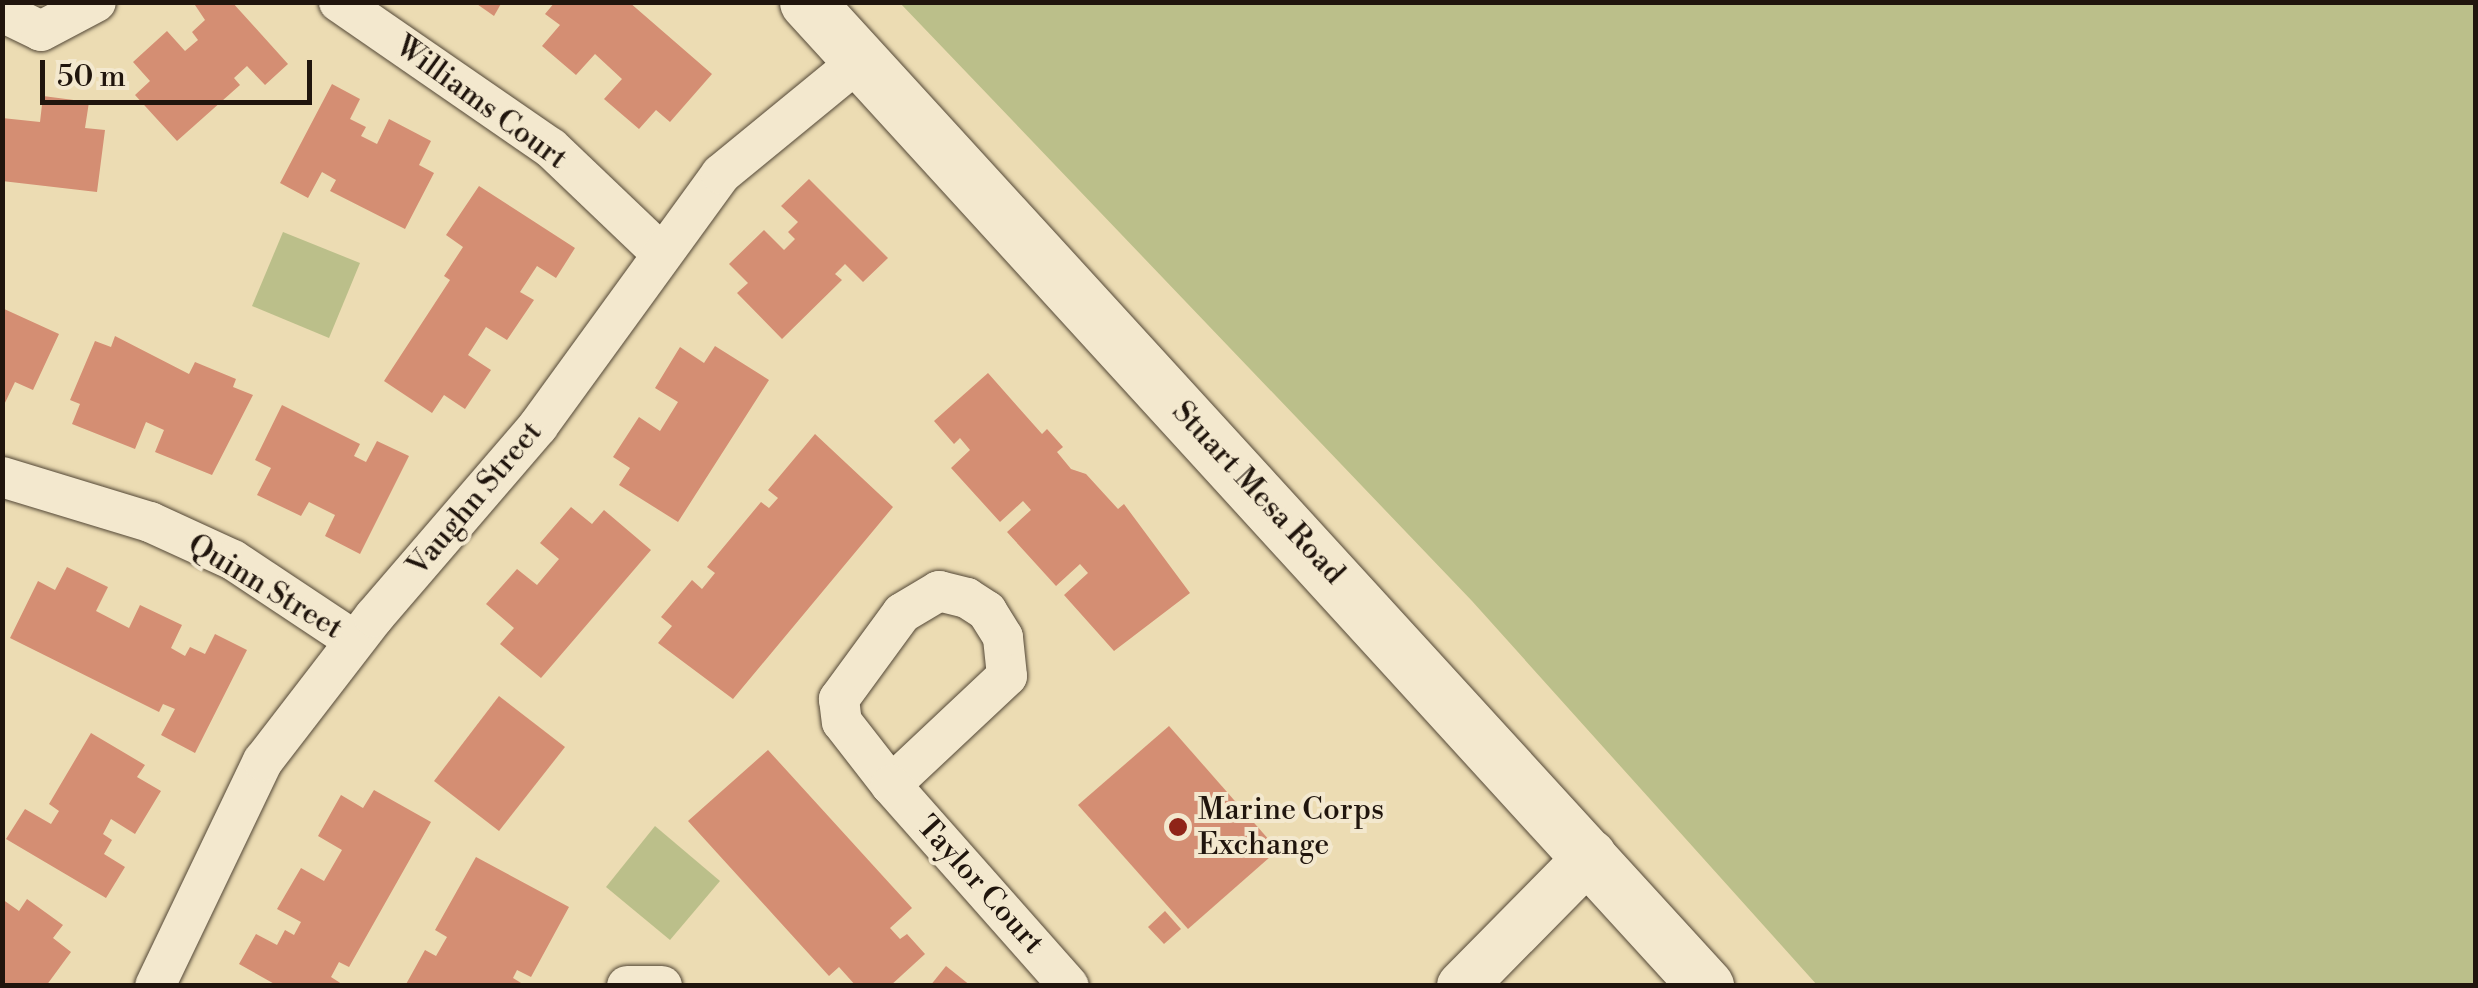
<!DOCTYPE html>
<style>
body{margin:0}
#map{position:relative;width:2478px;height:988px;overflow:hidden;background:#ecdcb3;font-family:"Libre Bodoni",serif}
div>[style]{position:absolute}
.green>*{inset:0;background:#bbbf8a}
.building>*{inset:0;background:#d48e73}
.roads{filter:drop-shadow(0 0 2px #534736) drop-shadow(0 0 2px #534736)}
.minor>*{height:40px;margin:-20px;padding:0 20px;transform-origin:20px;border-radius:20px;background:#f3e8ce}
.tertiary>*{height:50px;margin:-25px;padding:0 25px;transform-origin:25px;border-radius:25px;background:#f3e8ce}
.secondary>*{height:55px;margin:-27.5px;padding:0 27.5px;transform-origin:27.5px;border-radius:27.5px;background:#f3e8ce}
.dots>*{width:28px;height:28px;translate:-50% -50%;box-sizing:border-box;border:5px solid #f3e8ce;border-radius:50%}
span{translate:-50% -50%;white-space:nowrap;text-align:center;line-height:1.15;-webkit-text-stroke:8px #f3e8ce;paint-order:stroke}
.street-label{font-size:30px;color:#20150d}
.poi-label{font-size:30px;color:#20150d}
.left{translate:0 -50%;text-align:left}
.frame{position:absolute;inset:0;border:5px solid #20150d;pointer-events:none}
.scale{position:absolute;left:40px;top:60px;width:272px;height:45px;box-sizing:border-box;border:5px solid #20150d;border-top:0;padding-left:12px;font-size:30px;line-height:35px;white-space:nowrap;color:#20150d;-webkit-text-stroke:8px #f3e8ce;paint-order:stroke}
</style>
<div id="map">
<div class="green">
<div style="clip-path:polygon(900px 3px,2475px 3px,2475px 985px,1817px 985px,1472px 601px)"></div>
<div style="clip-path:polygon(283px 232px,360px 263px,329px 338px,252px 306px)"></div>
<div style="clip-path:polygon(655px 826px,720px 881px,670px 940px,606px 887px)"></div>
</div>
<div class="building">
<div style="clip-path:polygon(193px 2px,232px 2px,288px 64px,265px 85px,247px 66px,234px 78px,240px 85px,177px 141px,135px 95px,150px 81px,133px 62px,167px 31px,185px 51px,198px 40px,192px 32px,205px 20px)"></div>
<div style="clip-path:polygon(474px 2px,502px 2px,494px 16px)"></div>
<div style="clip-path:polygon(555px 2px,629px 2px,712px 74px,670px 122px,656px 110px,639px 129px,604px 99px,622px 79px,595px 54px,576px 75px,542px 46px,560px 25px,545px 14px)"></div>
<div style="clip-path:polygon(332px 84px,360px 99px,350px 119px,366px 127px,361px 136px,377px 144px,389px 119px,431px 141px,419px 165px,434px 173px,405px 229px,330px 191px,336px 180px,322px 172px,308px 198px,280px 183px)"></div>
<div style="clip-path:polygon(43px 96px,89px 102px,85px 128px,105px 130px,97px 192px,2px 181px,2px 118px,40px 122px)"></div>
<div style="clip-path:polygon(809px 179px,888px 258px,863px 282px,845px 264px,835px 274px,842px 280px,782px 339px,737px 293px,748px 283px,729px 264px,764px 230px,784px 250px,795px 239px,788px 232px,798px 222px,781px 206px)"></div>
<div style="clip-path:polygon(479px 186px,575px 248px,556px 278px,537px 266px,520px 292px,534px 300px,507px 340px,486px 327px,468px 355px,491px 370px,465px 409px,444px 395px,432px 413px,384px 381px,450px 280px,444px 276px,463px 247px,446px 235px)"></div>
<div style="clip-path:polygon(2px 308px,59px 334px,33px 390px,15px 382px,2px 409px)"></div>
<div style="clip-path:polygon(115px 336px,189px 374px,195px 362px,236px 379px,233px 387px,253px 395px,212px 475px,155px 452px,164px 430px,146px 422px,135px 449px,72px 424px,80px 404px,70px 400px,95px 341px,111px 347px)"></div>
<div style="clip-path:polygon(715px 346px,769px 380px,678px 522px,619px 485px,630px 468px,613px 457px,639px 417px,660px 431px,678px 402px,655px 388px,680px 347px,704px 363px)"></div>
<div style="clip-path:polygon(988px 373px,1042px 434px,1047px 429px,1063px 447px,1057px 452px,1071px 469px,1086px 474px,1118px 509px,1124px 504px,1190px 593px,1114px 651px,1064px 595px,1088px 573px,1080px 564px,1056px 586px,1007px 532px,1031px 510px,1023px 501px,1000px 522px,951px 468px,970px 450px,960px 438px,954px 444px,934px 421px)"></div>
<div style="clip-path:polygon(282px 405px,360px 444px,354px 456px,366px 462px,377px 441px,409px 456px,360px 554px,325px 536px,335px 515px,309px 502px,301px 516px,257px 495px,271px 468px,255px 460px)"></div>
<div style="clip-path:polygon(815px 434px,893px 507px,733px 699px,658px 643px,672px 626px,661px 617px,692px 580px,702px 589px,715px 573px,707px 567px,761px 502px,769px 508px,778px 498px,768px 490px)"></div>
<div style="clip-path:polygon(571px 507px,592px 524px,604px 510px,651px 550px,541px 678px,500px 644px,514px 628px,486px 604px,517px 569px,537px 585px,559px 559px,540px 543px)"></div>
<div style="clip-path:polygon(67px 567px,108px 587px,96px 611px,129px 628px,140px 605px,182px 625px,171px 648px,185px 656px,190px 647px,205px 654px,215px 634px,247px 650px,195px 753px,161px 735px,175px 709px,163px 704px,159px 712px,10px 638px,38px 581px,55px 590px)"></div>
<div style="clip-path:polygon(499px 696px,565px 747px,499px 831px,434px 781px)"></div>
<div style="clip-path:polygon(1169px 726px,1278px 850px,1188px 929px,1078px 805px)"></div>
<div style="clip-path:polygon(91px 733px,145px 765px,137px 777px,161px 791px,135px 834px,111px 819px,103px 834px,112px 840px,104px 854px,125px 867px,106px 898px,6px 839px,25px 809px,51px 824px,59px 811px,49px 804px)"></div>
<div style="clip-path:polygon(768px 750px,912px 908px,890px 928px,900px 939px,907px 934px,925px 954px,890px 986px,856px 986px,839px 967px,829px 976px,688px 821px)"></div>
<div style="clip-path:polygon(374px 790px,431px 822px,349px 967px,339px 962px,331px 977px,345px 986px,278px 986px,239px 964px,256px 934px,277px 945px,285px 930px,294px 935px,301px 922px,277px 909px,301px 868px,324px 881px,342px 850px,318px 836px,341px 795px,363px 808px)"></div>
<div style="clip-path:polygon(476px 857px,569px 907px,531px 977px,517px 970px,513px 978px,526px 986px,405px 986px,425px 950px,436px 956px,447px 937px,435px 930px)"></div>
<div style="clip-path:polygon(2px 899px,19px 911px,27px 899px,63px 925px,53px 938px,71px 952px,46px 986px,2px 986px)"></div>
<div style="clip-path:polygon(1165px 911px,1181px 929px,1164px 944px,1148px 927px)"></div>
<div style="clip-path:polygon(946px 966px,971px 986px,930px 986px)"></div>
</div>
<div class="roads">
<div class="minor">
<div style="left:339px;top:2px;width:257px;rotate:34.6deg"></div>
<div style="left:551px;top:148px;width:152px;rotate:43.7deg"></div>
<div style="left:2px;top:12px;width:43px;rotate:26deg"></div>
<div style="left:41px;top:31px;width:62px;rotate:-27.8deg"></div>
<div style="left:2px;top:477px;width:155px;rotate:16.9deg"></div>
<div style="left:150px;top:522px;width:91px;rotate:24.6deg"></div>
<div style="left:233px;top:560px;width:146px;rotate:33.6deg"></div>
<div style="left:891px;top:785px;width:159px;rotate:-43.2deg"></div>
<div style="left:1007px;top:676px;width:39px;rotate:-96deg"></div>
<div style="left:1003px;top:637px;width:31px;rotate:-122deg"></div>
<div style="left:987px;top:611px;width:24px;rotate:-147deg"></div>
<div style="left:967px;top:598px;width:29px;rotate:-166deg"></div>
<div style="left:939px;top:591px;width:43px;rotate:149.3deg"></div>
<div style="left:902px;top:613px;width:107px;rotate:126.2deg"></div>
<div style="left:839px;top:699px;width:23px;rotate:83deg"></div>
<div style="left:842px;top:722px;width:80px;rotate:52.1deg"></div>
<div style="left:891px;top:785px;width:268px;rotate:48.5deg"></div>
<div style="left:155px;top:986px;width:250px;rotate:-64.4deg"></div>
<div style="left:263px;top:761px;width:182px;rotate:-52.4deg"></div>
<div style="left:374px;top:617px;width:252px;rotate:-49.3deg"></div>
<div style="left:538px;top:426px;width:311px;rotate:-54deg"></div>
<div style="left:721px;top:174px;width:178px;rotate:-39.3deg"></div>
<div style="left:627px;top:986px;width:35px"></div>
</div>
<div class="tertiary">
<div style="left:1462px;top:986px;width:184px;rotate:-45.4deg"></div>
</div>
<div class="secondary">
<div style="left:807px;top:2px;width:1333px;rotate:47.58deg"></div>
</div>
</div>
<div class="dots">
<div style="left:1178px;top:827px;background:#8f2418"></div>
</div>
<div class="street-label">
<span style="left:481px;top:103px;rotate:36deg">Williams Court</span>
<span style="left:1258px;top:493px;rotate:47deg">Stuart Mesa Road</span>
<span style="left:475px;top:499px;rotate:-50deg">Vaughn Street</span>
<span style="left:265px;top:587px;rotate:31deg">Quinn Street</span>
<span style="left:980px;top:885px;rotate:48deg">Taylor Court</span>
</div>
<div class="poi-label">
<span class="left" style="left:1198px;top:827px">Marine Corps<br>Exchange</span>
</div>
<div class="frame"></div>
<div class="scale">50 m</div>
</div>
